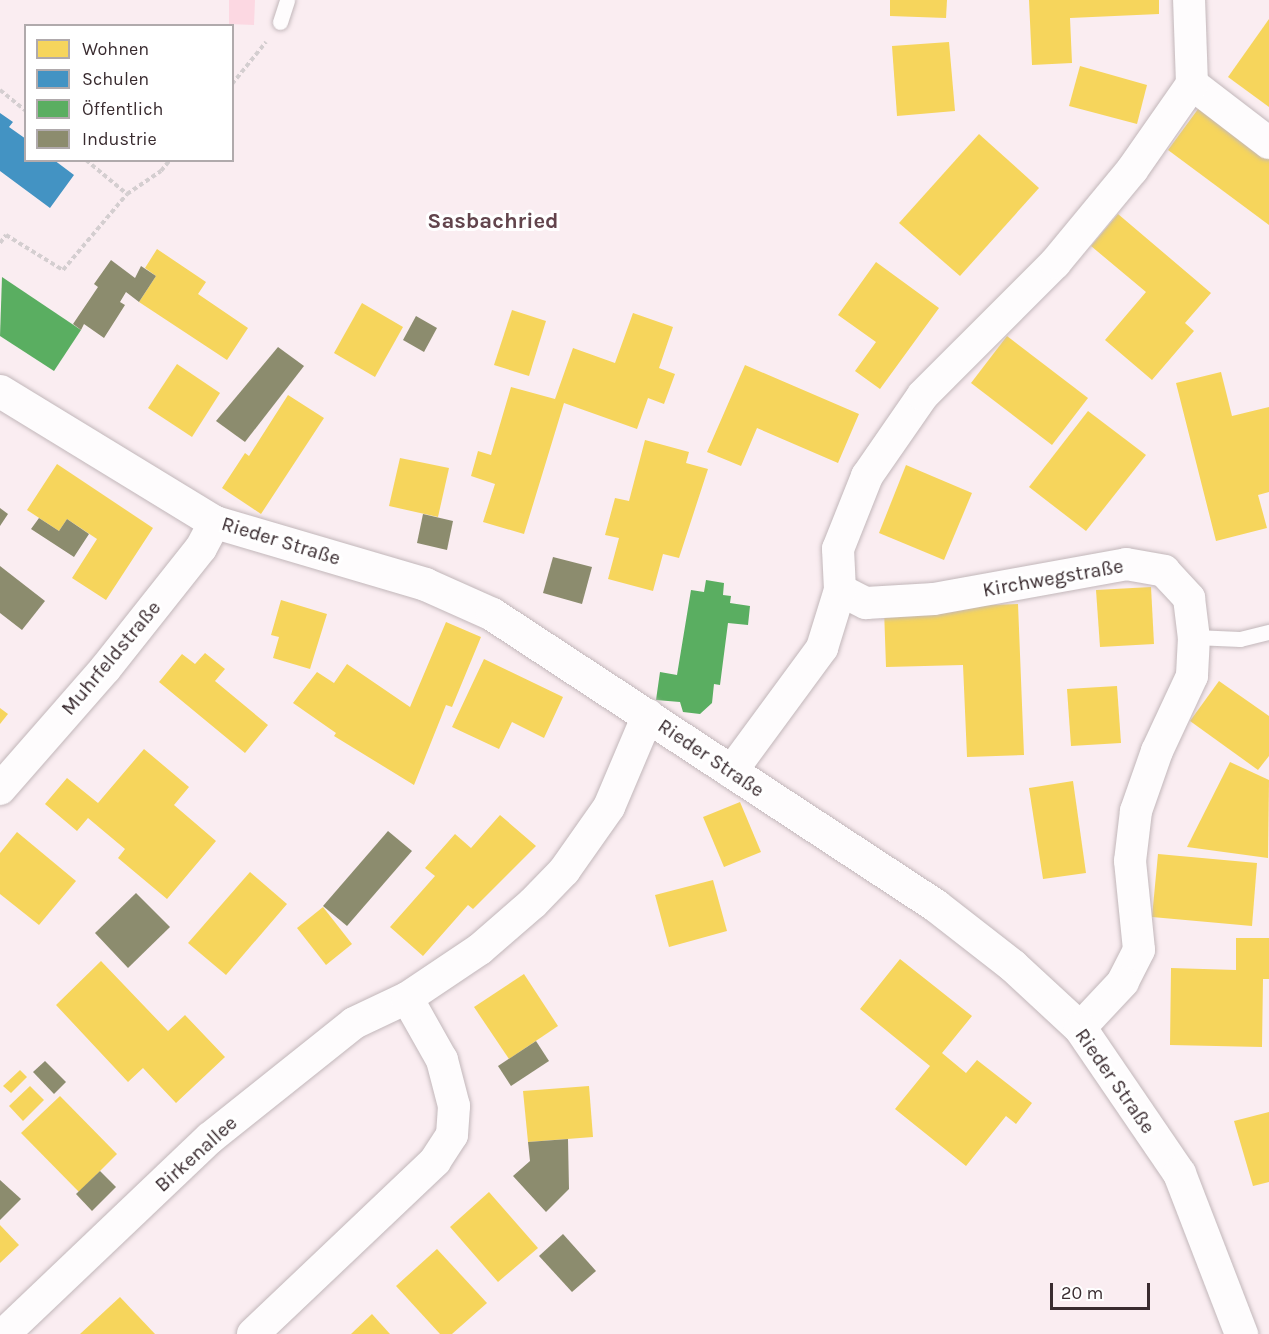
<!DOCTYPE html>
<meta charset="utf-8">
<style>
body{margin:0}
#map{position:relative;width:1269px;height:1334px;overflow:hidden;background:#faedf1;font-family:Karla,sans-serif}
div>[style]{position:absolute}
.green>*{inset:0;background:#fcd8e2}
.homes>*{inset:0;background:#f6d55c}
.schools>*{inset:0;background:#4393c3}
.public>*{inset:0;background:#5aae61}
.industry>*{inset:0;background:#8c8c6e}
.path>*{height:4px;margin-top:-2px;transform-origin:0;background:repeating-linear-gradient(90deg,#d4ced0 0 4.5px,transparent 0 7.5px)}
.roads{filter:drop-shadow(0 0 2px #c2b7ba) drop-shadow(0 0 2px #c2b7ba)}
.lane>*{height:15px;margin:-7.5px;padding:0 7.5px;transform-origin:7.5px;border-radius:7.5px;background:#fefcfd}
.street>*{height:32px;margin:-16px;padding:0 16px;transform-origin:16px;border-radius:16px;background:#fefcfd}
.secondary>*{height:33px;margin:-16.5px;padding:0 16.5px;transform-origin:16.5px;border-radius:16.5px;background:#fefcfd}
span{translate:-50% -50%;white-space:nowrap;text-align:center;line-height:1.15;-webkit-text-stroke:6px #fff;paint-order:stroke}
.street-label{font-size:20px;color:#392b2f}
.quarter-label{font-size:22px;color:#62444c;font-weight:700}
.legend{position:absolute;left:24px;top:24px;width:210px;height:138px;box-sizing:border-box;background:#fff;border:2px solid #b0aaac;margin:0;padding:8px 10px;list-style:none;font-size:18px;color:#392b2f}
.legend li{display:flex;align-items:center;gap:12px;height:30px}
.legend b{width:30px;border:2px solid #b0aaac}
.scale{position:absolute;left:1050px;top:1283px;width:100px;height:27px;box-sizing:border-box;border:3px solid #392b2f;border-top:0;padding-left:8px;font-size:18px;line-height:21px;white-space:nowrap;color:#392b2f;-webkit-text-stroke:4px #fff;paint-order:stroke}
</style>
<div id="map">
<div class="green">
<div style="clip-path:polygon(229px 0,255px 0,254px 25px,229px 24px)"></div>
</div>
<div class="homes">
<div style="clip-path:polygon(890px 0,947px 0,946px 18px,890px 16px)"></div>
<div style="clip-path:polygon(1029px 0,1159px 0,1159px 14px,1070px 18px,1072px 63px,1032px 65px)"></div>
<div style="clip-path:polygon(1269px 19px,1269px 107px,1228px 77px)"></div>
<div style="clip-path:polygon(949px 42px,955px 111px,897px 116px,892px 46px)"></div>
<div style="clip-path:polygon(1080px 66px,1147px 85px,1137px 124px,1069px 106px)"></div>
<div style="clip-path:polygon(1201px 105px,1269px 155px,1269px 225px,1168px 150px)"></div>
<div style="clip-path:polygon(979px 134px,1039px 188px,960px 276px,899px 223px)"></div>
<div style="clip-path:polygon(1118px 214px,1211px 293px,1185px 323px,1194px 331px,1152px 380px,1105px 340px,1146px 292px,1091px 246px)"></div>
<div style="clip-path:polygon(157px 249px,206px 282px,198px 294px,248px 328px,227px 360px,139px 302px,156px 276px,145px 268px)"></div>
<div style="clip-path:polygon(876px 262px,939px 308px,880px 389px,855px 371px,876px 342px,838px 315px)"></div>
<div style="clip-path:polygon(362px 303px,403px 327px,375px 377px,334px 353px)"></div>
<div style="clip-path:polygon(512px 310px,546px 321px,529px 376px,494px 365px)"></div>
<div style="clip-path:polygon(633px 313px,673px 327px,659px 368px,675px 374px,664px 404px,648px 398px,637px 429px,564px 403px,524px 534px,483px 522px,495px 484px,471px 476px,478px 451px,491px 455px,511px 387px,555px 399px,573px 348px,615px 363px)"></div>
<div style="clip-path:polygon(1007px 336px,1088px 398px,1052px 445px,971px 383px)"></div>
<div style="clip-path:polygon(177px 364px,220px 393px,192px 437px,148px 408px)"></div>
<div style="clip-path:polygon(745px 365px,859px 414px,838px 463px,757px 428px,741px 466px,707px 452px)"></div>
<div style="clip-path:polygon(1221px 372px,1232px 416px,1269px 407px,1269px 492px,1258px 495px,1267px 528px,1216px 541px,1176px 383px)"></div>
<div style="clip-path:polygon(288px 395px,324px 418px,261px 514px,222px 488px,245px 453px,249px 456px)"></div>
<div style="clip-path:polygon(1088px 411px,1146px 455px,1086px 531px,1029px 487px)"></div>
<div style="clip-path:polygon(645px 440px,689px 452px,686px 463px,708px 469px,679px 558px,663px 554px,653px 591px,608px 579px,619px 538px,605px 535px,615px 498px,629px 501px)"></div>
<div style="clip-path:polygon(400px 458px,449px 468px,438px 517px,389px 506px)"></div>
<div style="clip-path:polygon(57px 464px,153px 528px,106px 600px,72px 578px,97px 539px,67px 519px,59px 531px,27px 510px)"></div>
<div style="clip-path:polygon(906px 465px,972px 493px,944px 560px,879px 533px)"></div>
<div style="clip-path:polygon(1151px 587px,1154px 644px,1100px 647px,1096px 590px)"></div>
<div style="clip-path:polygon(281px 600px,327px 614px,310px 669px,273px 658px,279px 637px,271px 635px)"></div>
<div style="clip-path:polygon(1018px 604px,1024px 755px,967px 757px,963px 665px,886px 667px,884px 609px)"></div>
<div style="clip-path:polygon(446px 622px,481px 637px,452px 707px,446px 705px,414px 785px,334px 736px,336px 733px,293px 703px,317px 672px,334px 683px,347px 664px,410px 707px)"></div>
<div style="clip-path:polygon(205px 653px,225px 669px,215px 681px,268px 725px,245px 753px,159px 682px,182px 654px,195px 664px)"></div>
<div style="clip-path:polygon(484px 659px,563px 697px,544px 738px,512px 722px,499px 749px,452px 727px)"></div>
<div style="clip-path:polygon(1219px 681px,1269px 716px,1269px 756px,1258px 770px,1190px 721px)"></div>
<div style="clip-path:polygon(1117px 686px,1121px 743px,1071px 746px,1067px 689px)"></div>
<div style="clip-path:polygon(0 708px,8px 714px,0 724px)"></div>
<div style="clip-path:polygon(144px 749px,189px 787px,174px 805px,216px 841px,167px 899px,118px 858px,125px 849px,88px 818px,77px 831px,45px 804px,67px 778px,98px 803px)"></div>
<div style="clip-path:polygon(1230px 762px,1269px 780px,1268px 858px,1187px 847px)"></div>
<div style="clip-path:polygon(1073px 781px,1086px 873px,1043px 879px,1029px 788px)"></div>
<div style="clip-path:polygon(740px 802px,761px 852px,724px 867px,703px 817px)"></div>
<div style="clip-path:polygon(500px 815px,536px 846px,473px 909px,468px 905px,423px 956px,390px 927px,435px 876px,425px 868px,455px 834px,471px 848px)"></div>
<div style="clip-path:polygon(17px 832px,76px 881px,39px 925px,0 894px,0 853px)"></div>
<div style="clip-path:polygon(1158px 854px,1257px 863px,1252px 926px,1152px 917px)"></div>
<div style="clip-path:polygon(250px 872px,287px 904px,226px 975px,188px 943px)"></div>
<div style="clip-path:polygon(713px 880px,727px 931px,669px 947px,655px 895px)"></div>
<div style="clip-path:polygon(323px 907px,352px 944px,326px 965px,297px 928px)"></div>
<div style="clip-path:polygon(1236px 938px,1269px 938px,1269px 979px,1263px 979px,1262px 1047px,1170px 1045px,1171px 968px,1236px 970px)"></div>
<div style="clip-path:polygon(900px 959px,972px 1016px,942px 1053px,966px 1073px,977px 1060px,1032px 1103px,1016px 1124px,1006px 1116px,966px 1166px,895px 1109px,930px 1066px,860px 1009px)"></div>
<div style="clip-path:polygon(101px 961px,168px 1031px,185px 1015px,225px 1057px,176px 1103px,143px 1068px,128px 1082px,56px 1005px)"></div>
<div style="clip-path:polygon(524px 974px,558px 1026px,509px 1059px,474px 1007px)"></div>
<div style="clip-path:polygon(20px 1070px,27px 1077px,11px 1093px,3px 1086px)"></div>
<div style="clip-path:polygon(30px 1086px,44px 1100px,23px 1121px,9px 1106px)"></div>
<div style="clip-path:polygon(589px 1086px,593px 1137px,528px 1142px,523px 1091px)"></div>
<div style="clip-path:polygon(60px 1096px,117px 1154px,79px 1192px,21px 1133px)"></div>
<div style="clip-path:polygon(1269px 1112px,1269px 1182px,1253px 1186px,1234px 1121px)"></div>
<div style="clip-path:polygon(489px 1192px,538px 1248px,498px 1282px,450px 1227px)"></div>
<div style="clip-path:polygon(0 1225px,19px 1245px,0 1263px)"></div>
<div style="clip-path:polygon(437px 1249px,487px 1303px,452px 1334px,440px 1334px,396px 1286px)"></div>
<div style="clip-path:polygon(120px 1297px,155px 1334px,80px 1334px)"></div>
<div style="clip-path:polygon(372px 1314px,390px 1334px,351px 1334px)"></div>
</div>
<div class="schools">
<div style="clip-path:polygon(0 113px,13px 122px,9px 127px,26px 139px,26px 160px,54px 160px,74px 175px,50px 208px,0 171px)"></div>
</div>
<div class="public">
<div style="clip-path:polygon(2px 277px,81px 330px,54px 371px,0 336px)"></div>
<div style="clip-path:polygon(706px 580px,724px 583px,723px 595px,731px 596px,730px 603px,750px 606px,748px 625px,728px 623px,720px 685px,714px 684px,712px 703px,700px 714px,683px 712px,680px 702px,656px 700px,660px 672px,677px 675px,691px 590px,704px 592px)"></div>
</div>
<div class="industry">
<div style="clip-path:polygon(111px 260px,135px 278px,141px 266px,156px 276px,139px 302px,126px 292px,120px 302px,125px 305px,104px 338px,84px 324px,81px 330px,73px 324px,98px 287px,94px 284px)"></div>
<div style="clip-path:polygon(416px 316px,437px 328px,424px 352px,403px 340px)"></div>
<div style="clip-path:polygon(278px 347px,304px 366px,245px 442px,216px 421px)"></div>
<div style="clip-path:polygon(0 508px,8px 514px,0 526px)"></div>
<div style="clip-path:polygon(423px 514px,453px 521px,447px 550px,417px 543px)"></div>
<div style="clip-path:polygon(39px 518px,59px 531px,67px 519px,89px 534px,74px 557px,31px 529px)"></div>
<div style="clip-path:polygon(553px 557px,592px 567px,582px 604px,543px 593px)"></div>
<div style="clip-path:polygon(0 566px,45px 601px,22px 630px,0 613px)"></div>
<div style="clip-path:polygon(388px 831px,412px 851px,347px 926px,323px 906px)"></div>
<div style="clip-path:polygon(136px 893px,170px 927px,128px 968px,95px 933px)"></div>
<div style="clip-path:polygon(536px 1041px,549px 1061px,511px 1086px,498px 1066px)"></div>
<div style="clip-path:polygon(45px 1061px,66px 1082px,54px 1094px,33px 1072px)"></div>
<div style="clip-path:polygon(568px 1139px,569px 1189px,546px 1212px,513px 1176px,530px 1161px,528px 1142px)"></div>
<div style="clip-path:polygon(100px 1171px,116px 1187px,92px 1211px,76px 1194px)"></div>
<div style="clip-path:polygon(0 1180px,21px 1199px,0 1220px)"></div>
<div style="clip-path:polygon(563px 1234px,596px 1271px,572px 1292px,539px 1256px)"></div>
</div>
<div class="path">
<div style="left:232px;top:84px;width:54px;rotate:-51deg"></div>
<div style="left:0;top:90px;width:33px;rotate:39deg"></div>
<div style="left:86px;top:160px;width:53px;rotate:39.7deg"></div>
<div style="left:0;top:243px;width:10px;rotate:-53deg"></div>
<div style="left:6px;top:235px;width:67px;rotate:31.6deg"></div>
<div style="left:63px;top:270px;width:99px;rotate:-49.9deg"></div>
<div style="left:127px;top:194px;width:41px;rotate:-34.1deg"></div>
<div style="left:161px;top:171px;width:14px;rotate:-51deg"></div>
</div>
<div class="roads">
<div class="lane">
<div style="left:280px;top:22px;width:23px;rotate:-72deg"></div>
<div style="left:1194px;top:637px;width:46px;rotate:2.5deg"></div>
<div style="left:1240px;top:639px;width:30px;rotate:-14deg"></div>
</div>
<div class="street">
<div style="left:1192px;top:84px;width:97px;rotate:37.5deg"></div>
<div style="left:840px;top:590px;width:29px;rotate:27deg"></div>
<div style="left:866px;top:603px;width:68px;rotate:-3.4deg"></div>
<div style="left:934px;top:599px;width:195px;rotate:-10.3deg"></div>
<div style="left:1126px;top:564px;width:39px;rotate:10deg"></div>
<div style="left:1164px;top:571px;width:37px;rotate:47deg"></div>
<div style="left:1189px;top:598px;width:39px;rotate:83deg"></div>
<div style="left:1194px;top:637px;width:39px;rotate:93deg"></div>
<div style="left:1192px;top:676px;width:83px;rotate:115deg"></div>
<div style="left:1157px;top:751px;width:64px;rotate:109.3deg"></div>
<div style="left:1136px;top:811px;width:50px;rotate:96.8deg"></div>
<div style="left:1130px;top:861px;width:89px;rotate:84.2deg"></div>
<div style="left:1139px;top:950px;width:36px;rotate:117deg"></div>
<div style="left:1123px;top:982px;width:63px;rotate:133.1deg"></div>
<div style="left:731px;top:772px;width:154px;rotate:-53.7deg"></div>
<div style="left:822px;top:648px;width:61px;rotate:-72.8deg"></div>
<div style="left:840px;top:590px;width:41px;rotate:-92.8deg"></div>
<div style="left:838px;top:549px;width:79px;rotate:-68.3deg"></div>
<div style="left:867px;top:476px;width:98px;rotate:-55.3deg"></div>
<div style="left:923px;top:395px;width:187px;rotate:-45deg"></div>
<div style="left:1055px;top:263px;width:121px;rotate:-50.4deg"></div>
<div style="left:1132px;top:170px;width:105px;rotate:-55.1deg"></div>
<div style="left:1192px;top:84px;width:84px;rotate:-92deg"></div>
<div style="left:0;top:789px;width:159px;rotate:-48.8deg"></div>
<div style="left:105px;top:669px;width:154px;rotate:-51.6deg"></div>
<div style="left:201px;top:548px;width:30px;rotate:-62deg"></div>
<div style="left:4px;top:1334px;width:284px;rotate:-43.6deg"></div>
<div style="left:210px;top:1138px;width:184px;rotate:-38.6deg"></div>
<div style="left:354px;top:1023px;width:59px;rotate:-25.3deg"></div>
<div style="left:407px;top:998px;width:88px;rotate:-33.9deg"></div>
<div style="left:480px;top:949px;width:70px;rotate:-41deg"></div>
<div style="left:533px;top:903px;width:45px;rotate:-45.9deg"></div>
<div style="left:564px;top:871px;width:78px;rotate:-54.9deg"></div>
<div style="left:609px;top:807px;width:100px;rotate:-67deg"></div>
<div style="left:253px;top:1334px;width:251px;rotate:-43.5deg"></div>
<div style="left:435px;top:1161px;width:31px;rotate:-57deg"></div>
<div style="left:452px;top:1135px;width:29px;rotate:-86deg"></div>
<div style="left:454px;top:1106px;width:48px;rotate:-104.6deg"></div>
<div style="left:442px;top:1060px;width:71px;rotate:-119.4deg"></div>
</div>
<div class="secondary">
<div style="left:0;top:391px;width:252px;rotate:31.4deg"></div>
<div style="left:215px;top:522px;width:219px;rotate:16.4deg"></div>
<div style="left:425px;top:584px;width:73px;rotate:24.1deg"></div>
<div style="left:492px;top:614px;width:530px;rotate:33.3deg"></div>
<div style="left:935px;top:905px;width:98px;rotate:37.9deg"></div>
<div style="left:1012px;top:965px;width:93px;rotate:42.8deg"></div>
<div style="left:1080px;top:1028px;width:176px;rotate:55.7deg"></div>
<div style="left:1179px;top:1173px;width:173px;rotate:68.9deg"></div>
</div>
</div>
<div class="street-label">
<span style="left:281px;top:541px;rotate:17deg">Rieder Straße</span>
<span style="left:1053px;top:578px;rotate:-10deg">Kirchwegstraße</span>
<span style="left:111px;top:658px;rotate:-50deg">Muhrfeldstraße</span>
<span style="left:711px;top:758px;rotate:34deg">Rieder Straße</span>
<span style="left:1115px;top:1081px;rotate:55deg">Rieder Straße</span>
<span style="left:196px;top:1154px;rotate:-42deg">Birkenallee</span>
</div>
<div class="quarter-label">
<span style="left:493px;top:222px">Sasbachried</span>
</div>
<ul class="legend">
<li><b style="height:16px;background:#f6d55c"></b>Wohnen</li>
<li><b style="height:16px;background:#4393c3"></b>Schulen</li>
<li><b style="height:16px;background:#5aae61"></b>Öffentlich</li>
<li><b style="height:16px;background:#8c8c6e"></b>Industrie</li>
</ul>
<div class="scale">20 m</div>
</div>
